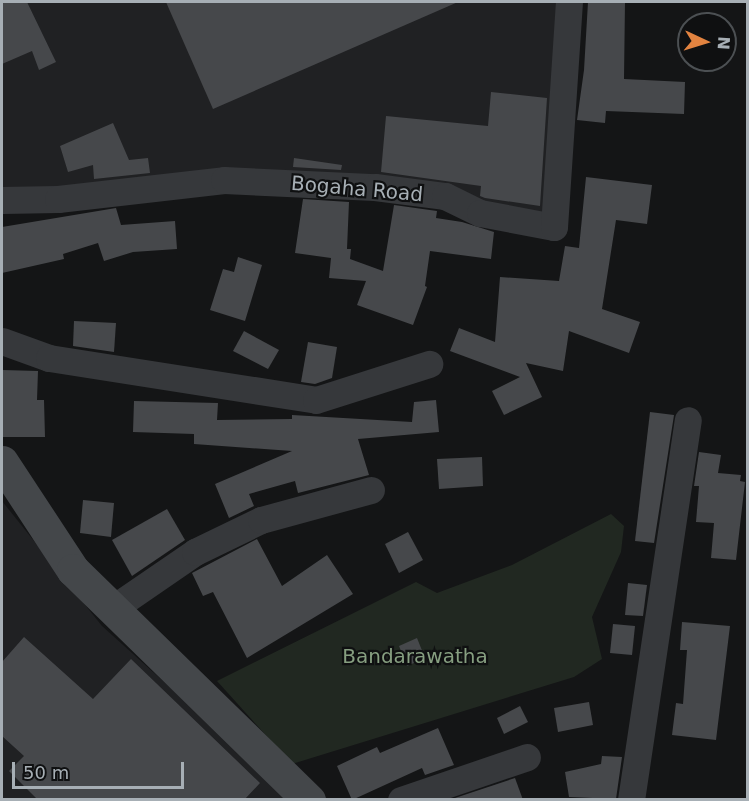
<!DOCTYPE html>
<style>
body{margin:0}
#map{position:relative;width:749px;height:801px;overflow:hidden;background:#141516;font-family:"DejaVu Sans",sans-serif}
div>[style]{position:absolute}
.built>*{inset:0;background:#202123}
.green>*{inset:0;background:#212821}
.building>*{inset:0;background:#46484b}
.street>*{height:27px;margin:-13.5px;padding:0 13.5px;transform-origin:13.5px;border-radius:13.5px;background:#36383b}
.secondary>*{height:33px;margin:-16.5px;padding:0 16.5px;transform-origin:16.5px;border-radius:16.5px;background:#44474a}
span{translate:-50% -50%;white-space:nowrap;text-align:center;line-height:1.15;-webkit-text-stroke:4.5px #0f1011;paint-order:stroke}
.street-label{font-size:20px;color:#a7afb5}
.park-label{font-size:20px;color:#869e80}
.frame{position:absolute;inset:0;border:3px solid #a7afb5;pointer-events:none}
.north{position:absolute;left:677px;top:12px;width:60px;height:60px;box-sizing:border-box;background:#0f1011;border:2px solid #4c5053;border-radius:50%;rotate:94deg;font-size:16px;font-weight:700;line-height:24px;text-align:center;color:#a7afb5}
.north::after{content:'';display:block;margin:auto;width:21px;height:27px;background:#e28340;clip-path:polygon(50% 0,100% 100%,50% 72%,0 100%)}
.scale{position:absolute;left:12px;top:762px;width:172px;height:27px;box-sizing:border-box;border:3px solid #a7afb5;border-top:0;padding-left:8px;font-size:18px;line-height:21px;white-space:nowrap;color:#a7afb5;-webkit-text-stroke:4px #0f1011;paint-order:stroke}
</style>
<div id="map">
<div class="built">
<div style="clip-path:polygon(2px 2px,566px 2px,546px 218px,333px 187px,2px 207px)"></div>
<div style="clip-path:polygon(2px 501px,102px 626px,294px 799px,2px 799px)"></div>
</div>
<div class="green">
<div style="clip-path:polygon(611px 514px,624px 526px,621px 552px,592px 617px,602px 659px,574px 677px,292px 764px,217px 681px,416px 582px,437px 593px,512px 565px)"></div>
</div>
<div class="building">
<div style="clip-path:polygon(2px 2px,27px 2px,56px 62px,39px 70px,32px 51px,2px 64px)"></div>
<div style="clip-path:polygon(166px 2px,458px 2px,213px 109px)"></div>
<div style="clip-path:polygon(588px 2px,625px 2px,624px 79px,685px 82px,684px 114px,606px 111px,605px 123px,577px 120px,584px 70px)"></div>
<div style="clip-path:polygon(491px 92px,547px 98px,540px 206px,485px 198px,480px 196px,481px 186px,381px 172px,386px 116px,488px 126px)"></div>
<div style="clip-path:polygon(113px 123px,129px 160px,148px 158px,150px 173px,94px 179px,93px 165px,68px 172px,60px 146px)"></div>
<div style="clip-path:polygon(294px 158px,342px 165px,341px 170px,293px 167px)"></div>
<div style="clip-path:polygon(586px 177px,652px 185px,647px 224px,616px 220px,602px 309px,640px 322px,629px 353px,569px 331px,563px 371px,526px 363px,542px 397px,504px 415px,492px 391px,520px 377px,450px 351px,459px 328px,495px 342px,500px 277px,559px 281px,565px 246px,579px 248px)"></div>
<div style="clip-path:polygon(303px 199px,349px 202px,347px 249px,351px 249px,350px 259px,383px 271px,394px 205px,437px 211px,436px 218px,462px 222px,494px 232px,491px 259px,430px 251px,425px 286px,427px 287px,413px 325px,357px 305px,366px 281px,329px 278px,331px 258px,295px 253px)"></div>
<div style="clip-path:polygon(116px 208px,121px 225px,175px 221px,177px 249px,133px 252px,104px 261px,98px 243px,63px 254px,64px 259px,2px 273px,2px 227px)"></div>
<div style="clip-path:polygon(238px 257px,262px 265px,245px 321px,210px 310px,223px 269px,234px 272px)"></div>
<div style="clip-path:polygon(74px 321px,116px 323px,114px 352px,73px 346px)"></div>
<div style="clip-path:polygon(244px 331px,279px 350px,268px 369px,233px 351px)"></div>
<div style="clip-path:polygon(308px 342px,337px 347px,332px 378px,315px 384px,301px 382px)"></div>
<div style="clip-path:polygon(2px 370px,38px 371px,37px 400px,44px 400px,45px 437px,2px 437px)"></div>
<div style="clip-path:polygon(436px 400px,439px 432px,358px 439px,369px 475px,298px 493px,295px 481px,249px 494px,254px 506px,229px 518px,215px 484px,292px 451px,194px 444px,194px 434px,133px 432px,134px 401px,218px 403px,217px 420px,292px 419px,292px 415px,412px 422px,414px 402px)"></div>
<div style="clip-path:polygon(650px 412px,674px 415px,654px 543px,635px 541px)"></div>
<div style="clip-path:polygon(699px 452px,721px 455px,718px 473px,741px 475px,740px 481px,745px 482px,736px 560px,711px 558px,714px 523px,696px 522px,699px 486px,694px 486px)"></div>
<div style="clip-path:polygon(482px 457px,483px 486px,439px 489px,437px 459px)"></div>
<div style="clip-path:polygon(83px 500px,114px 503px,111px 537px,80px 533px)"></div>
<div style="clip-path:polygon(167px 509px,185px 540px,132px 576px,112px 540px)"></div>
<div style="clip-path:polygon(408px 532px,423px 560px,399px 573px,385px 544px)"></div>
<div style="clip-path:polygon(257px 539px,282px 586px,327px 555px,353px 594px,247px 658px,213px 592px,203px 596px,192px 573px)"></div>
<div style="clip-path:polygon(628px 583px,647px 585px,643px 616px,625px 615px)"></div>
<div style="clip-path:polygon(682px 622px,730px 626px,716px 740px,672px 735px,676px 703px,683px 704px,687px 650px,680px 650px)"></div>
<div style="clip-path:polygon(613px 624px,635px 626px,632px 655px,610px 653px)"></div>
<div style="clip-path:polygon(24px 637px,93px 699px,131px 659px,260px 783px,244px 800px,38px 800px,9px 771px,24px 756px,2px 736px,2px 662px)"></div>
<div style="clip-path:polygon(417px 638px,425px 658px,407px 666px,399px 646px)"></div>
<div style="clip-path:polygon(589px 702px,593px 725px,558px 732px,554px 708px)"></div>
<div style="clip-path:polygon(520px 706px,528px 722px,504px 734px,497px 718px)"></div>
<div style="clip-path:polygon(438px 728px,454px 765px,425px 775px,422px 768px,352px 800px,337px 766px,377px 747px,380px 753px)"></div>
<div style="clip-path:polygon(602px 756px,622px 757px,616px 799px,569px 797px,565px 772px,601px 764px)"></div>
<div style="clip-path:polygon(515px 778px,523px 800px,452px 800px,452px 799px)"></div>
</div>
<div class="street">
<div style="left:2px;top:200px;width:56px;rotate:-1deg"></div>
<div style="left:58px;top:199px;width:167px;rotate:-6.5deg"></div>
<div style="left:224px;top:180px;width:151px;rotate:2.7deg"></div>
<div style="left:375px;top:187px;width:71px;rotate:7.3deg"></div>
<div style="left:445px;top:196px;width:39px;rotate:26deg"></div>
<div style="left:480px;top:213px;width:75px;rotate:10.7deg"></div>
<div style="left:554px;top:227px;width:225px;rotate:-86.2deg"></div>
<div style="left:2px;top:341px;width:50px;rotate:19.9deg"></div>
<div style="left:49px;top:358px;width:270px;rotate:8.9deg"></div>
<div style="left:316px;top:400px;width:119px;rotate:-17.7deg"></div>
<div style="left:112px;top:609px;width:101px;rotate:-34.5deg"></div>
<div style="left:195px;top:552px;width:73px;rotate:-25.9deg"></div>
<div style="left:261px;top:520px;width:114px;rotate:-15.3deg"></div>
<div style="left:401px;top:800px;width:133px;rotate:-18.8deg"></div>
<div style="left:631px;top:800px;width:384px;rotate:-81.5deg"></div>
</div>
<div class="secondary">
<div style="left:2px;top:462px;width:129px;rotate:56.7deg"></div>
<div style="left:73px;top:570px;width:330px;rotate:44.3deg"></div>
</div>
<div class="street-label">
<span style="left:357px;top:189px;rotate:5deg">Bogaha Road</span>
</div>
<div class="park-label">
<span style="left:415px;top:656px">Bandarawatha</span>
</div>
<div class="frame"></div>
<div class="north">N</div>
<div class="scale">50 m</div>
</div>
